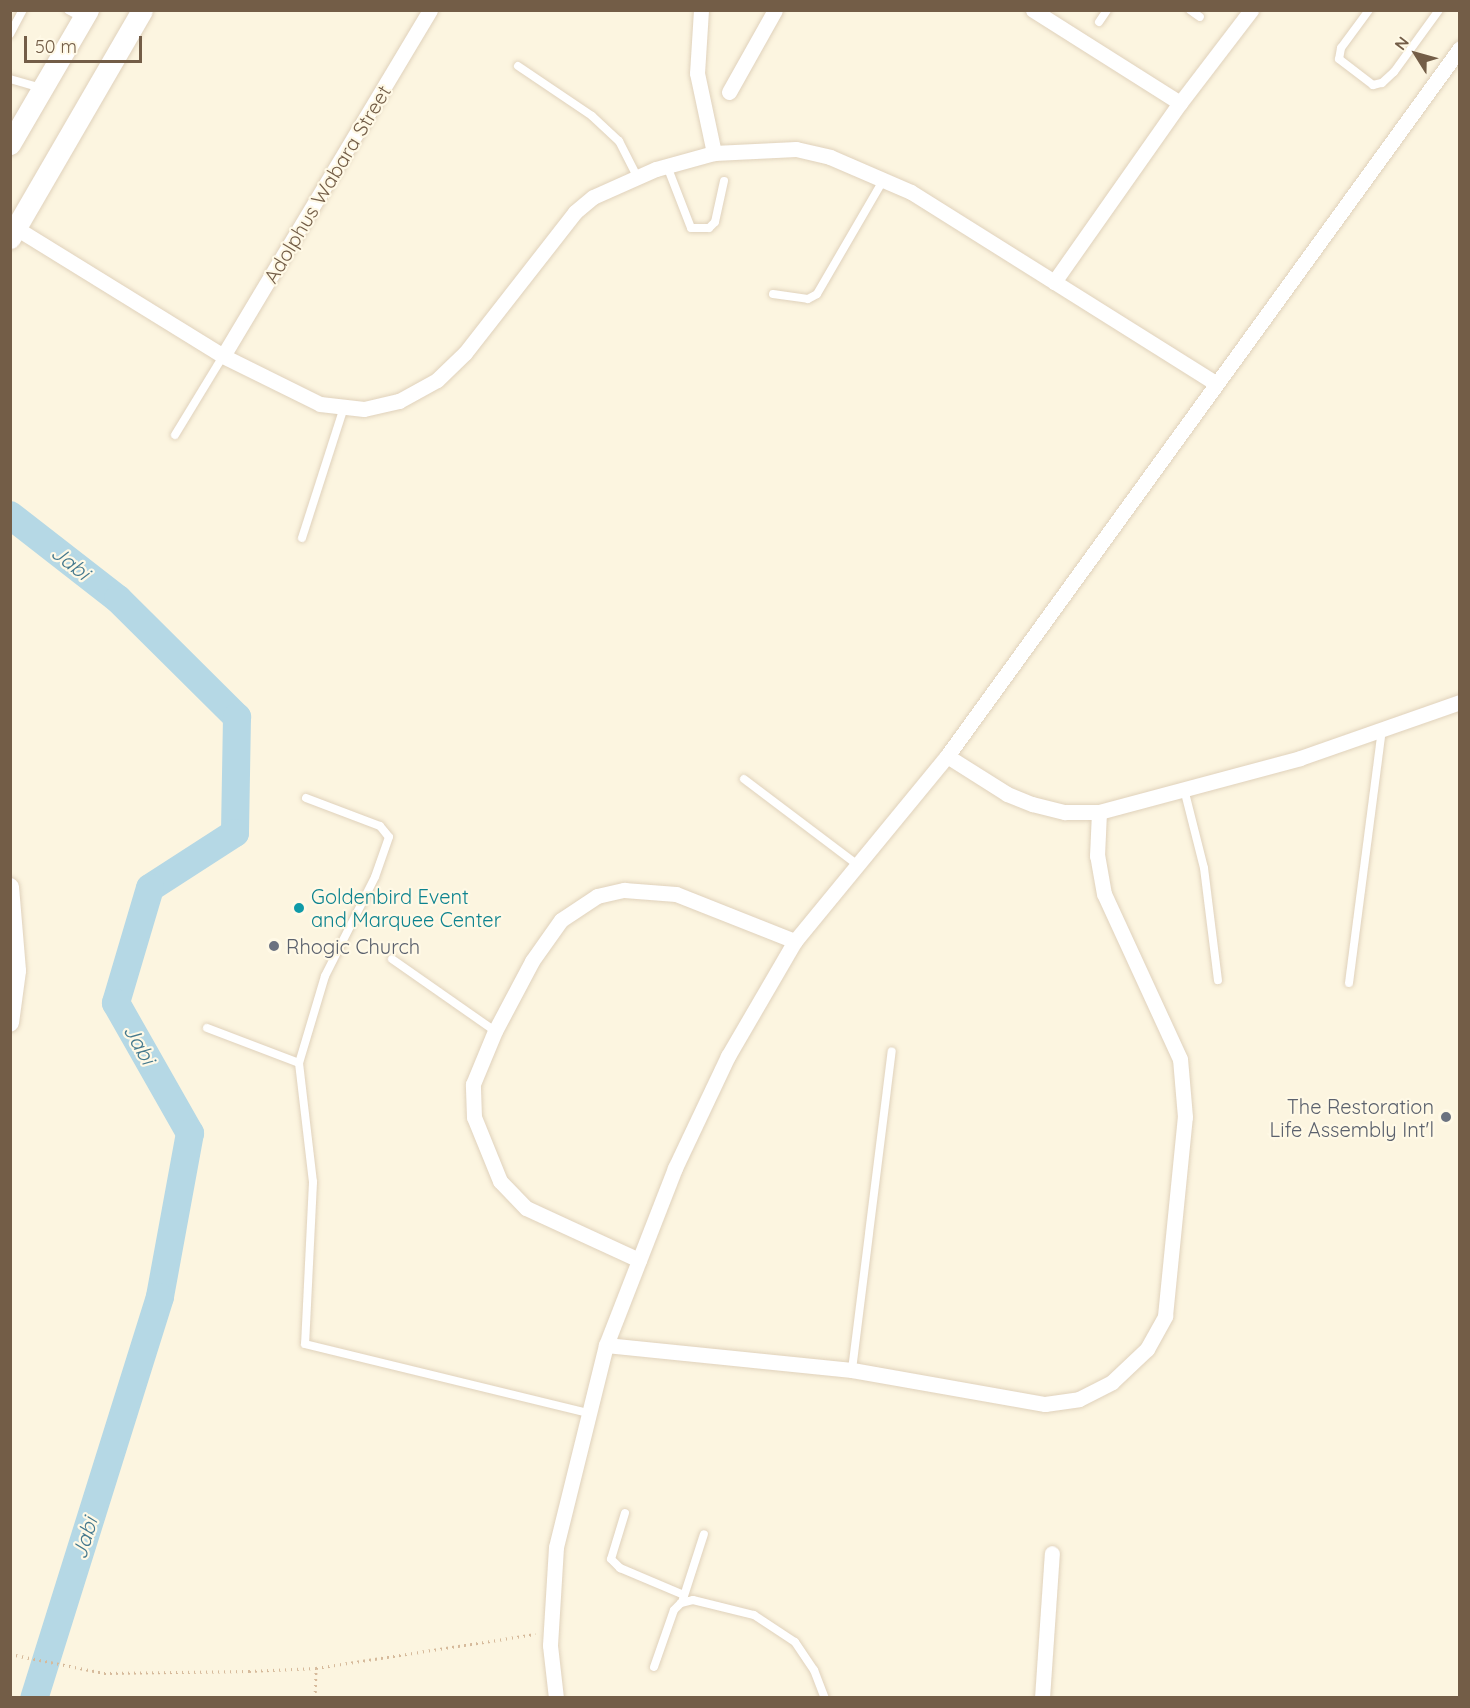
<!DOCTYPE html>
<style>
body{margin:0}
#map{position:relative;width:1470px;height:1708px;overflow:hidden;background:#fcf5e0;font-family:Quicksand,sans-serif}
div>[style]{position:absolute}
.river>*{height:28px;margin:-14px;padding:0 14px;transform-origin:14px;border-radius:14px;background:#b5d8e5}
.path>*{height:3px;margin-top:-1.5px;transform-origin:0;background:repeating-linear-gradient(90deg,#d6ba9b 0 1.5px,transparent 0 6px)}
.roads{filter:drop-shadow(0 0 2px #e0d2bc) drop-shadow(0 0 2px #e0d2bc)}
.service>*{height:8px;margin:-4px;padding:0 4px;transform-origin:4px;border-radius:4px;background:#fff}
.minor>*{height:15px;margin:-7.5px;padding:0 7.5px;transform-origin:7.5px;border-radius:7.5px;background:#fff}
.tertiary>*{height:18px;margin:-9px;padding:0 9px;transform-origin:9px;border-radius:9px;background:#fff}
.secondary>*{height:21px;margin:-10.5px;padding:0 10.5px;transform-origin:10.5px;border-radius:10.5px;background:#fff}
.dots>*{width:16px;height:16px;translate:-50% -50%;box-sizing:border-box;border:3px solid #fff9e6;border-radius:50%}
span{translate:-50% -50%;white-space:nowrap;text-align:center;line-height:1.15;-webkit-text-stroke:4.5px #fff9e6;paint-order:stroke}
.street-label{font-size:20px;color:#735d47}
.culture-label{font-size:20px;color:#0d838f}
.left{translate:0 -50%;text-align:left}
.worship-label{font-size:20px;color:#5b616d}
.right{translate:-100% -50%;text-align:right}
.water-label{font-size:21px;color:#44788d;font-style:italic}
.frame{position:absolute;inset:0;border:12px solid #735d47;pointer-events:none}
.north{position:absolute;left:1386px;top:24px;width:60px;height:60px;-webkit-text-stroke:4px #fff9e6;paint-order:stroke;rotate:307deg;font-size:16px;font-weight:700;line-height:24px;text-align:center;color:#735d47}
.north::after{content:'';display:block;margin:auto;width:21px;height:27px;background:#735d47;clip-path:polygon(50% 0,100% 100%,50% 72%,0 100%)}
.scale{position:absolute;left:24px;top:36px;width:118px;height:27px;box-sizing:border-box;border:3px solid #735d47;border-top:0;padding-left:8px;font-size:18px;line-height:21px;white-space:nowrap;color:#735d47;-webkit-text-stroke:4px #fff9e6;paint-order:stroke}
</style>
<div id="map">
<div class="river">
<div style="left:10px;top:515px;width:137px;rotate:37.9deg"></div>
<div style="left:118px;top:599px;width:168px;rotate:44.8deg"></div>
<div style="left:237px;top:717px;width:116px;rotate:91deg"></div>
<div style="left:235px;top:833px;width:101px;rotate:147.1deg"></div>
<div style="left:150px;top:888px;width:120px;rotate:106.5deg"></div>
<div style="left:116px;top:1003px;width:150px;rotate:60.4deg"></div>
<div style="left:190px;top:1133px;width:167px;rotate:100.4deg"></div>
<div style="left:160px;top:1297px;width:420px;rotate:107.4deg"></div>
</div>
<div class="path">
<div style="left:10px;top:1654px;width:96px;rotate:11.4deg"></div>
<div style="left:104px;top:1673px;width:145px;rotate:-0.8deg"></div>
<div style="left:249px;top:1671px;width:67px;rotate:-2.6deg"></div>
<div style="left:316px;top:1668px;width:222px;rotate:-8.8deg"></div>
<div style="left:315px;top:1698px;width:30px;rotate:-88deg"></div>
</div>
<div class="roads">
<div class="service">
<div style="left:68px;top:10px;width:17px;rotate:28deg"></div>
<div style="left:1190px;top:10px;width:12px;rotate:35deg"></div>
<div style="left:1369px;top:10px;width:47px;rotate:126.4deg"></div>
<div style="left:1341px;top:48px;width:11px;rotate:100deg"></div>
<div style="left:1339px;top:59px;width:43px;rotate:37.4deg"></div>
<div style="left:1373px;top:85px;width:9px;rotate:-13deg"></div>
<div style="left:1382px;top:83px;width:16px;rotate:-43deg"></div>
<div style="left:1394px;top:72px;width:77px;rotate:-54deg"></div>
<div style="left:1099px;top:22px;width:14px;rotate:-56deg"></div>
<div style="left:10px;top:34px;width:27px;rotate:-62deg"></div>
<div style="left:518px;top:66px;width:89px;rotate:34deg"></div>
<div style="left:592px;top:116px;width:37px;rotate:43deg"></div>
<div style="left:619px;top:141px;width:39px;rotate:63deg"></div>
<div style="left:10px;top:79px;width:32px;rotate:16deg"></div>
<div style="left:667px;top:166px;width:66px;rotate:68.8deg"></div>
<div style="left:691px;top:228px;width:18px"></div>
<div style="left:709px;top:228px;width:8px;rotate:-45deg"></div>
<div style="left:715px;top:222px;width:42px;rotate:-77.6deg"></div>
<div style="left:773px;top:294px;width:35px;rotate:8deg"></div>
<div style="left:808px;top:299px;width:10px;rotate:-29deg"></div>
<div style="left:817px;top:294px;width:133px;rotate:-59.8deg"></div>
<div style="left:175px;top:435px;width:92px;rotate:-58.7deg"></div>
<div style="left:302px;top:538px;width:138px;rotate:-72.2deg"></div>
<div style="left:744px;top:779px;width:144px;rotate:37.1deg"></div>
<div style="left:1184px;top:789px;width:81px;rotate:75.8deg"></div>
<div style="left:1204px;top:868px;width:113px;rotate:82.9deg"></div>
<div style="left:306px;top:798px;width:79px;rotate:20.7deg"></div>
<div style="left:380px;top:826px;width:14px;rotate:51deg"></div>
<div style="left:389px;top:837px;width:42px;rotate:109.3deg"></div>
<div style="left:375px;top:877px;width:111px;rotate:116.8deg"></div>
<div style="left:325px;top:976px;width:91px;rotate:106.6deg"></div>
<div style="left:299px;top:1063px;width:120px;rotate:83.3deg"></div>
<div style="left:313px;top:1182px;width:162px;rotate:92.8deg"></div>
<div style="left:305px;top:1344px;width:292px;rotate:13.7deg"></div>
<div style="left:392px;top:959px;width:126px;rotate:35deg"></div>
<div style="left:1349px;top:983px;width:256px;rotate:-82.6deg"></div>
<div style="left:207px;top:1028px;width:98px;rotate:20.8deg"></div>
<div style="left:852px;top:1370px;width:321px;rotate:-82.9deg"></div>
<div style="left:625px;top:1513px;width:48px;rotate:106.9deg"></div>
<div style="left:611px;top:1559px;width:13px;rotate:45deg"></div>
<div style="left:620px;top:1568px;width:69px;rotate:22.9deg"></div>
<div style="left:683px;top:1599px;width:68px;rotate:-72.1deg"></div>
<div style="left:654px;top:1667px;width:60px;rotate:-70.7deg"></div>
<div style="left:674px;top:1610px;width:10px;rotate:-45deg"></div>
<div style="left:681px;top:1603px;width:12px;rotate:-14deg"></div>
<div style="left:693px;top:1600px;width:63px;rotate:13.8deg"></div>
<div style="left:754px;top:1615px;width:49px;rotate:33.4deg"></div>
<div style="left:795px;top:1642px;width:34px;rotate:56deg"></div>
<div style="left:814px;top:1670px;width:30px;rotate:69deg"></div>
</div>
<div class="minor">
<div style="left:701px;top:10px;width:63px;rotate:93.6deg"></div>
<div style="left:697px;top:73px;width:82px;rotate:78deg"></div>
<div style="left:1033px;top:10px;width:174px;rotate:32.3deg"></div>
<div style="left:729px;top:92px;width:94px;rotate:-60.7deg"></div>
<div style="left:16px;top:228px;width:243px;rotate:31.7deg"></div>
<div style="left:223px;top:356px;width:108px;rotate:26.3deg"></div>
<div style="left:320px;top:404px;width:44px;rotate:6.5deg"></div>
<div style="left:364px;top:409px;width:36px;rotate:-13deg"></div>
<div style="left:399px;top:401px;width:43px;rotate:-28.9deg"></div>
<div style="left:437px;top:380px;width:39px;rotate:-44deg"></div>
<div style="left:465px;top:353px;width:179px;rotate:-52deg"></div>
<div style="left:575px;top:212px;width:23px;rotate:-40deg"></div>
<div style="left:593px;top:197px;width:69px;rotate:-24deg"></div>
<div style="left:656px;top:169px;width:60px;rotate:-15.4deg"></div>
<div style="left:714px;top:153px;width:82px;rotate:-2.8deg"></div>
<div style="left:796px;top:149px;width:35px;rotate:13deg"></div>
<div style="left:830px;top:157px;width:88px;rotate:23.4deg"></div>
<div style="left:911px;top:192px;width:359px;rotate:32.1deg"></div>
<div style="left:1054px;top:282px;width:219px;rotate:-54.9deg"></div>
<div style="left:1180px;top:103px;width:117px;rotate:-52.6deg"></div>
<div style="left:223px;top:356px;width:403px;rotate:-59.1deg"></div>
<div style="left:947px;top:756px;width:71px;rotate:32.3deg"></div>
<div style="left:1007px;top:794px;width:27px;rotate:22deg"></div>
<div style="left:1032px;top:804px;width:34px;rotate:14deg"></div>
<div style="left:1065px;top:812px;width:34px"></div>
<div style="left:1099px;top:812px;width:208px;rotate:-15deg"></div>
<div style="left:1300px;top:758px;width:170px;rotate:-19.3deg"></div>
<div style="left:639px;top:1260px;width:124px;rotate:-155.3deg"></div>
<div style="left:526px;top:1208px;width:37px;rotate:-134deg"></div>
<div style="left:500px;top:1181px;width:69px;rotate:-112.1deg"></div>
<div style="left:474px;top:1117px;width:33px;rotate:-92deg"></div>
<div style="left:473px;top:1084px;width:57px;rotate:-67.5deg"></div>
<div style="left:495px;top:1031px;width:79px;rotate:-62.1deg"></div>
<div style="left:532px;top:961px;width:50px;rotate:-54.7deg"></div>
<div style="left:561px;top:920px;width:43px;rotate:-33.7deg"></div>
<div style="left:597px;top:896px;width:28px;rotate:-13deg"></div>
<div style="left:624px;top:890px;width:52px;rotate:4.4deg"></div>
<div style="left:676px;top:894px;width:128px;rotate:21.6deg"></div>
<div style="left:606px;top:1345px;width:247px;rotate:5.8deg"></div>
<div style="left:852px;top:1370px;width:196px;rotate:10deg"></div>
<div style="left:1045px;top:1404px;width:34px;rotate:-8deg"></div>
<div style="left:1079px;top:1399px;width:37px;rotate:-27deg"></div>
<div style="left:1112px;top:1382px;width:48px;rotate:-43.3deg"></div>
<div style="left:1147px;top:1349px;width:38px;rotate:-61deg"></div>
<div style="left:1165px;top:1316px;width:200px;rotate:-84.3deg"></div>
<div style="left:1185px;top:1117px;width:58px;rotate:-94.9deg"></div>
<div style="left:1180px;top:1059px;width:182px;rotate:-114.7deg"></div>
<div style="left:1104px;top:894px;width:39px;rotate:-100deg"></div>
<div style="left:1097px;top:856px;width:44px;rotate:-87.4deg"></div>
<div style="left:556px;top:1698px;width:53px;rotate:-96.5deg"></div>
<div style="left:550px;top:1645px;width:98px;rotate:-86.5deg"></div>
<div style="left:556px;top:1547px;width:208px;rotate:-76.1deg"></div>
<div style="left:606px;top:1345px;width:190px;rotate:-68.7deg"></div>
<div style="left:675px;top:1168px;width:124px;rotate:-64.7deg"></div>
<div style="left:728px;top:1056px;width:133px;rotate:-59.8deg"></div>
<div style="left:795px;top:941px;width:239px;rotate:-50.6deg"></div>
<div style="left:947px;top:756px;width:874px;rotate:-54.07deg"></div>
<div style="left:1042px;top:1698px;width:145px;rotate:-86.1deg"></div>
</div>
<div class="tertiary">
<div style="left:10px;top:887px;width:84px;rotate:85.2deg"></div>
<div style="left:17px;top:971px;width:52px;rotate:97.7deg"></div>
</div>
<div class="secondary">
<div style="left:10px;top:144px;width:155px;rotate:-59.8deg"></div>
<div style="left:10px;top:238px;width:263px;rotate:-59.9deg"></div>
</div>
</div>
<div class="dots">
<div style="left:299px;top:908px;background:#0f9aa8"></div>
<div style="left:274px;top:946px;background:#6b7280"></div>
<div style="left:1446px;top:1117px;background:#6b7280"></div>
</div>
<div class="street-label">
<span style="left:327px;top:184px;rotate:-59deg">Adolphus Wabara Street</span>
</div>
<div class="culture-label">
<span class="left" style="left:311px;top:908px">Goldenbird Event<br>and Marquee Center</span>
</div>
<div class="worship-label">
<span class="left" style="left:286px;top:946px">Rhogic Church</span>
<span class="right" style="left:1434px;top:1118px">The Restoration<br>Life Assembly Int'l</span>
</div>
<div class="water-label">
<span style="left:71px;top:562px;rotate:38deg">Jabi</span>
<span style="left:140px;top:1044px;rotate:60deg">Jabi</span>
<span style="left:84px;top:1538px;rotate:-73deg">Jabi</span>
</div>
<div class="frame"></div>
<div class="north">N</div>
<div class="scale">50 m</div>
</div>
